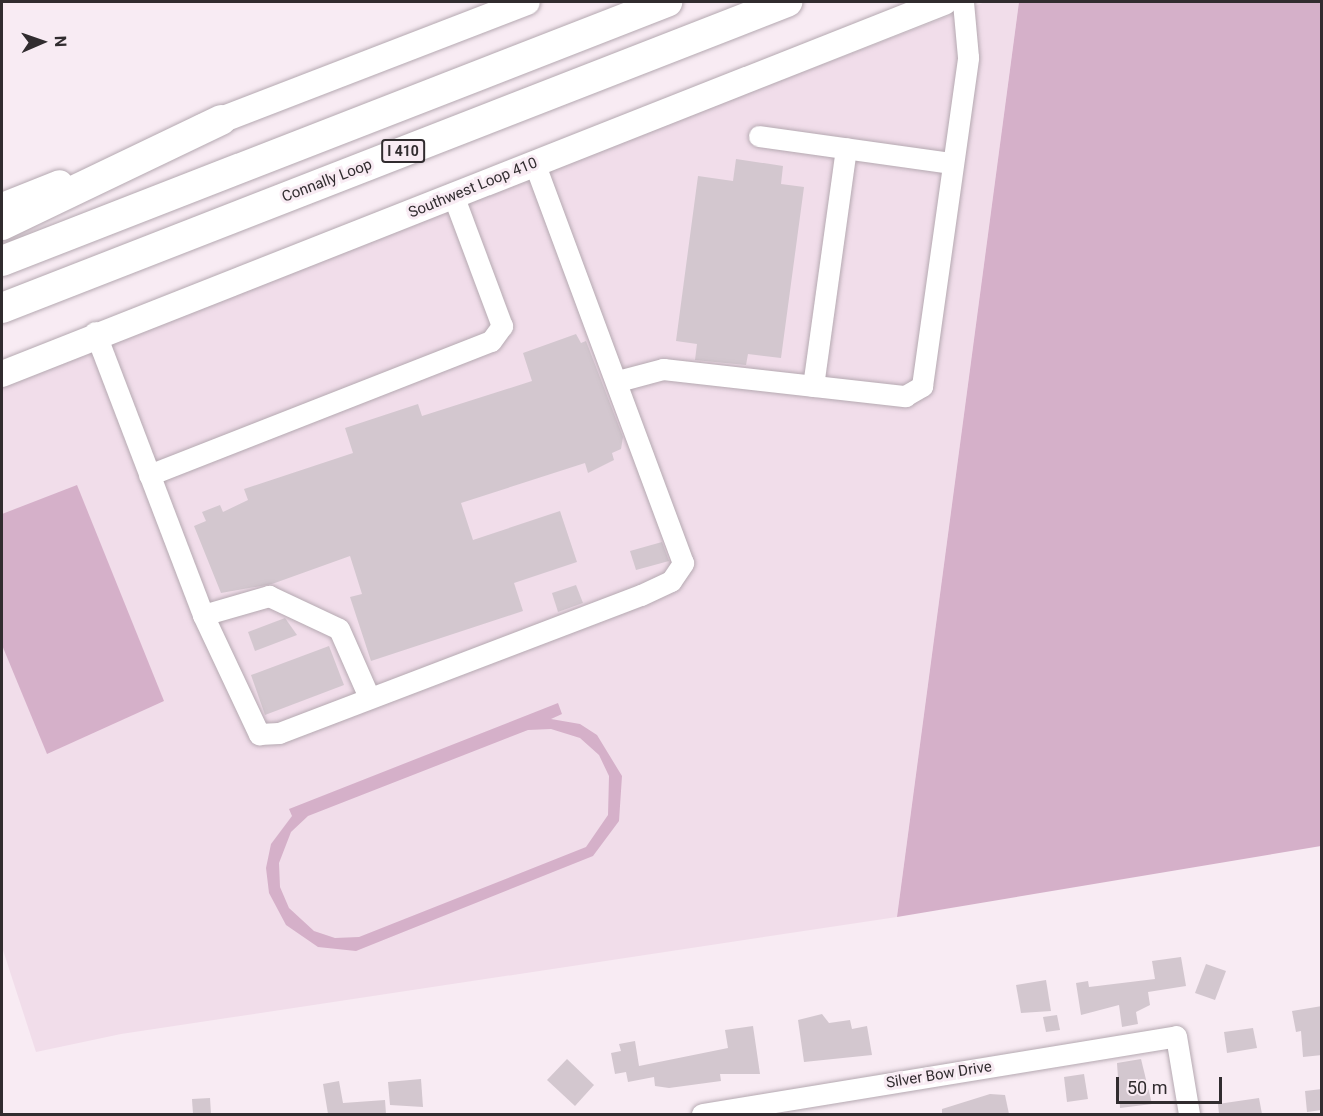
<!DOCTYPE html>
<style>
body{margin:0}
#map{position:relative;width:1323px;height:1116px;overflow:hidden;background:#f8ebf3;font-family:Roboto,sans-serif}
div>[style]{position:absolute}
.built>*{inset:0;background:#f1ddea}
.green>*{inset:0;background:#d5b0c9}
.building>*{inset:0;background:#d3c7cf}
.roads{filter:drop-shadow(0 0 2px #b5a9b1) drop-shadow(0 0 2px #b5a9b1)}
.minor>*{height:21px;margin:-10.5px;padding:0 10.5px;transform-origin:10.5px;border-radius:10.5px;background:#fff}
.major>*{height:26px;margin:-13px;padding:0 13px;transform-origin:13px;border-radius:13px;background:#fff}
.highway>*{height:30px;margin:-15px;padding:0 15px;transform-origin:15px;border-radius:15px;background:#fff}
span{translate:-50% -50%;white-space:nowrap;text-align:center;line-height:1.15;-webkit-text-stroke:6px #f8ebf3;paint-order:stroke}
.shield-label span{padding:2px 4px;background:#f8ebf3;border:2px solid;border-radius:4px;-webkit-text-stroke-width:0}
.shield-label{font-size:14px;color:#312c2f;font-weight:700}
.street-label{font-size:15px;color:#312c2f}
.frame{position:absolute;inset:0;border:3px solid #312c2f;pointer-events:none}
.north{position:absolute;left:12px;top:12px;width:60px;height:60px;-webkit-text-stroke:4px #f8ebf3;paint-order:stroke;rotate:88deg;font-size:16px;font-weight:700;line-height:24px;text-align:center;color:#312c2f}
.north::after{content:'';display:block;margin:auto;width:21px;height:27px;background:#312c2f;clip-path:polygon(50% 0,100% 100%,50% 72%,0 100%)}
.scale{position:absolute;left:1116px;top:1077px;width:106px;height:27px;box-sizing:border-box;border:3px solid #312c2f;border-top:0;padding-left:8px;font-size:18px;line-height:21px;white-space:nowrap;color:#312c2f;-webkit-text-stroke:4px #f8ebf3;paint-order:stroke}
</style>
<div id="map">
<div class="built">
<div style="clip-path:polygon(985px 2px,1019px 2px,897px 917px,121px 1034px,36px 1052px,2px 947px,2px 380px)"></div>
</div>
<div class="green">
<div style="clip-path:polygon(1019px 2px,1321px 2px,1321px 846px,897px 917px)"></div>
<div style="clip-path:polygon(77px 485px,164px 701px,47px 754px,2px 645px,2px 514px)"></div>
<div style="clip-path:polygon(evenodd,558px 703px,562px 714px,551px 719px,580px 724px,597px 735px,622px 776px,619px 821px,593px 856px,356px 951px,318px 947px,286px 925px,269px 893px,266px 868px,271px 844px,292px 816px,289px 809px,558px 703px,551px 729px,580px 738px,599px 755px,609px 776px,608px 815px,586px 847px,359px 937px,335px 938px,314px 931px,289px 908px,280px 887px,279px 863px,291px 832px,308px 816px,528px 730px,551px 729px)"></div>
</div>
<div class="building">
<div style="clip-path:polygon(736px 159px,783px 166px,781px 184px,804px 187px,781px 358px,748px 354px,746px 365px,695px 360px,697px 344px,676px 341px,698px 176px,733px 181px)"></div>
<div style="clip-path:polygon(576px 334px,581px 343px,586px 341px,623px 437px,621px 449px,612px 453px,614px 460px,588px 473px,585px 463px,461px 503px,473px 540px,560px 511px,577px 562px,514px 583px,523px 611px,371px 661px,350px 597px,362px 594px,350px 556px,272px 584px,221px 593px,194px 526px,206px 521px,202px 512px,220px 505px,223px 512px,248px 500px,244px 489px,353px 453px,345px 428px,418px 404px,422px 416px,532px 381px,523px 353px)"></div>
<div style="clip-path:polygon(662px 542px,669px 561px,636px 570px,630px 551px)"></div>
<div style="clip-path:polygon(576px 585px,583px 603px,558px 612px,552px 593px)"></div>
<div style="clip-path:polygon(285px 618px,297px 635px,255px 651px,248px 632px)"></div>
<div style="clip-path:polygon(329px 646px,344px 685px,265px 715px,251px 675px)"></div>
<div style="clip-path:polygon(1181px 957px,1186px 986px,1148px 992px,1150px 1005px,1136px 1012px,1138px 1024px,1122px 1027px,1119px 1005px,1081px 1015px,1076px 983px,1088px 981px,1089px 987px,1155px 979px,1152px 961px)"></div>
<div style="clip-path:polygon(1206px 964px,1226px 971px,1215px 1000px,1195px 993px)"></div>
<div style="clip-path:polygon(1046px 980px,1051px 1011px,1021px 1013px,1016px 985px)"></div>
<div style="clip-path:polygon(1322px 1006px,1322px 1055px,1303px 1057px,1301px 1031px,1296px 1032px,1292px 1011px)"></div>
<div style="clip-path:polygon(822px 1014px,829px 1023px,850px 1020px,852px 1029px,867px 1026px,872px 1055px,804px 1062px,798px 1020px)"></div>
<div style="clip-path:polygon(1057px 1015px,1060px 1030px,1046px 1032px,1043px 1017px)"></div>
<div style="clip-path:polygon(753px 1026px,760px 1074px,720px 1074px,721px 1081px,669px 1088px,655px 1086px,654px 1077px,628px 1082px,626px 1072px,615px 1074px,611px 1053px,621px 1051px,619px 1044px,635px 1041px,639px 1066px,728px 1048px,725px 1030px)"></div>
<div style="clip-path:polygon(1253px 1028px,1257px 1048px,1227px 1053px,1224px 1032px)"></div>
<div style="clip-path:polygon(567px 1059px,594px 1085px,575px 1106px,547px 1080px)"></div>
<div style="clip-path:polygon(1141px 1059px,1152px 1104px,1120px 1108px,1117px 1063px)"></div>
<div style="clip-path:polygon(1084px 1074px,1088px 1099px,1067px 1102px,1064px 1077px)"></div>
<div style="clip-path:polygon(421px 1079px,423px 1107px,390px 1105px,388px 1082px)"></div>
<div style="clip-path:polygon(339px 1081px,343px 1103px,385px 1100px,386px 1114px,328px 1114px,323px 1084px)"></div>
<div style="clip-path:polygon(1322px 1089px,1322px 1110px,1307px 1112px,1305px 1091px)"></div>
<div style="clip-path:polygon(990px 1094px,1005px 1095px,1009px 1114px,942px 1114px,942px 1109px)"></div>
<div style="clip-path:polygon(210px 1098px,211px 1114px,193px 1114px,192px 1099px)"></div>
<div style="clip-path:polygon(1259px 1098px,1262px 1114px,1219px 1114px,1218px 1104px)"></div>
</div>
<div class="roads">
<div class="minor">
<div style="left:759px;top:136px;width:195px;rotate:8deg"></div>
<div style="left:95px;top:332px;width:303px;rotate:69.1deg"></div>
<div style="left:203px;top:615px;width:132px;rotate:64.8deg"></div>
<div style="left:259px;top:734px;width:20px;rotate:-3deg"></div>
<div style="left:279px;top:733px;width:387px;rotate:-20.9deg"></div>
<div style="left:641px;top:595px;width:33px;rotate:-25deg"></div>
<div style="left:671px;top:581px;width:22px;rotate:-56deg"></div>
<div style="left:683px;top:563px;width:427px;rotate:-110.4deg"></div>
<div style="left:618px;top:381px;width:47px;rotate:-14.9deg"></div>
<div style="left:663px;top:369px;width:244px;rotate:6.4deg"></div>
<div style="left:905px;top:396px;width:20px;rotate:-30deg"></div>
<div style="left:922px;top:386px;width:332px;rotate:-82deg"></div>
<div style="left:968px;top:57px;width:55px;rotate:-95.2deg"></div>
<div style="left:813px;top:386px;width:240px;rotate:-82.1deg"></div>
<div style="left:149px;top:475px;width:367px;rotate:-21.4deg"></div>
<div style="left:491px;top:341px;width:19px;rotate:-54deg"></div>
<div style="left:502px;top:326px;width:140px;rotate:-110.5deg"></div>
<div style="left:203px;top:615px;width:69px;rotate:-16.1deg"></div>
<div style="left:269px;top:596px;width:77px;rotate:25.2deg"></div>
<div style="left:339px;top:629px;width:74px;rotate:66.2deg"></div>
<div style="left:702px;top:1114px;width:480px;rotate:-9.3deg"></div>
<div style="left:1176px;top:1036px;width:79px;rotate:80.5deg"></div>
</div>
<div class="major">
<div style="left:203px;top:127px;width:347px;rotate:-21.1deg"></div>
<div style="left:2px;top:206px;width:62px;rotate:-21.6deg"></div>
<div style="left:2px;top:374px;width:1013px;rotate:-21.55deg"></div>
</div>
<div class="highway">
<div style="left:2px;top:225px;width:243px;rotate:-25.6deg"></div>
<div style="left:2px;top:261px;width:714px;rotate:-21.28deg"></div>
<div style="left:2px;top:308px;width:843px;rotate:-21.3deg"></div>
</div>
</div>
<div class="shield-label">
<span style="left:403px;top:151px">I 410</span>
</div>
<div class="street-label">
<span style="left:327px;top:181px;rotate:-21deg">Connally Loop</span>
<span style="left:473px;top:188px;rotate:-22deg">Southwest Loop 410</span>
<span style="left:939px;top:1075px;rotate:-9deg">Silver Bow Drive</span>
</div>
<div class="frame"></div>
<div class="north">N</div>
<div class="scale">50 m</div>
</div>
